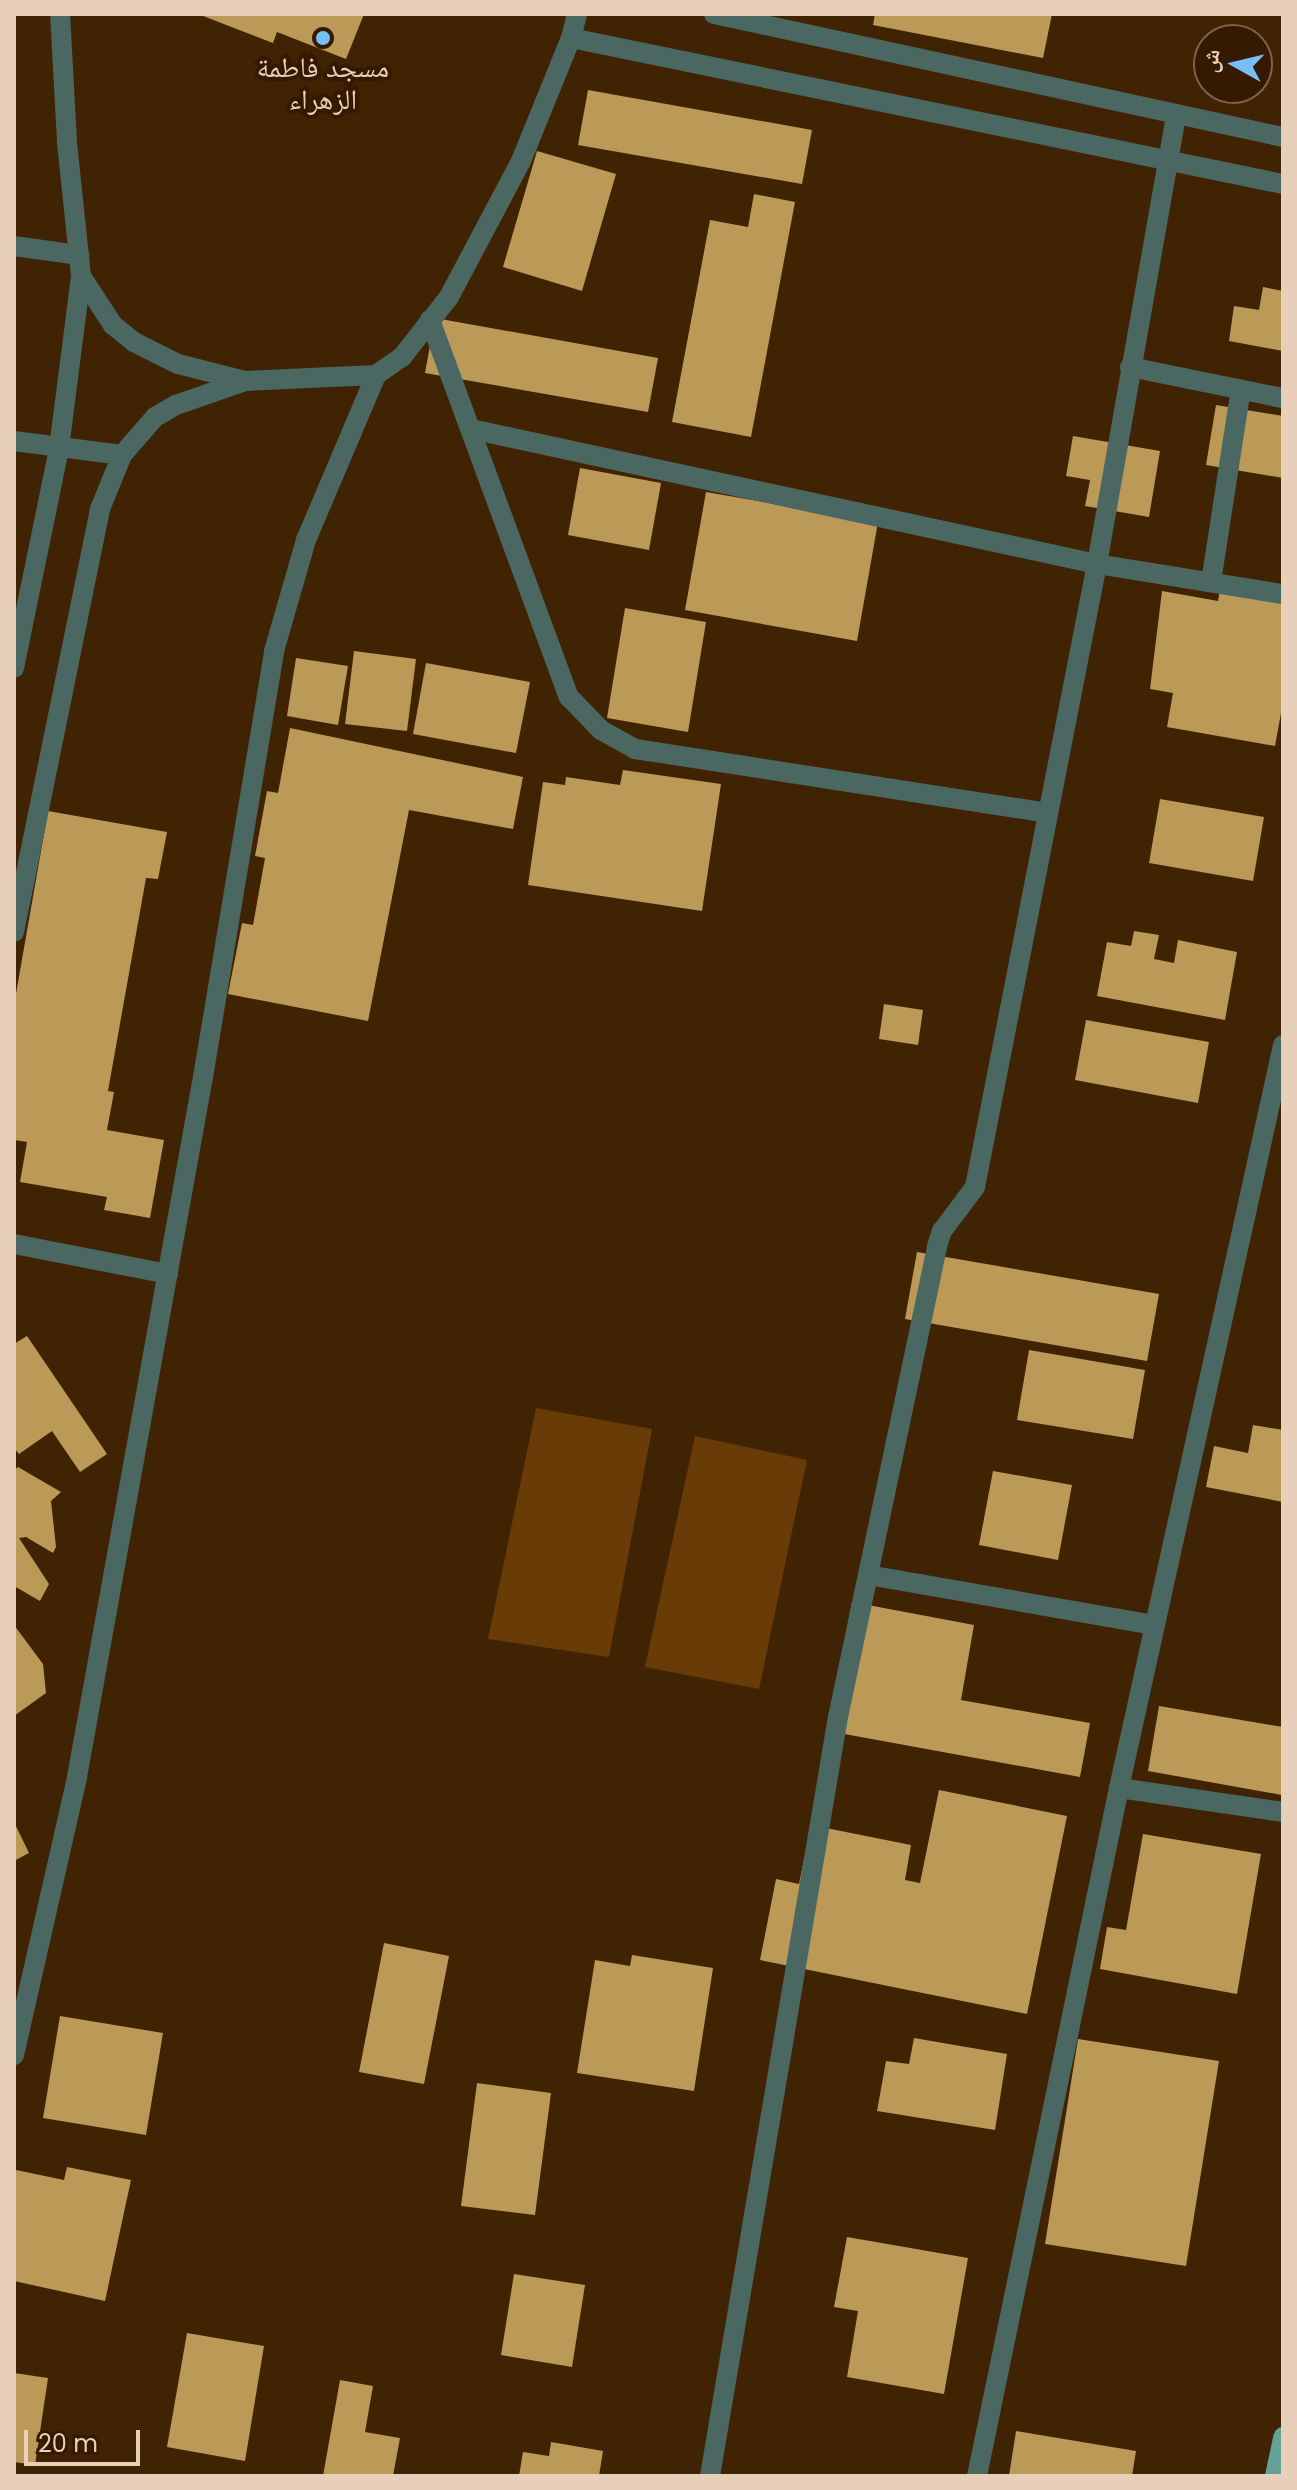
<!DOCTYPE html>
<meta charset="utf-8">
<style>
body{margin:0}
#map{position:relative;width:1297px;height:2490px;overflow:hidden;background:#402303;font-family:Poppins,"Noto Naskh Arabic",sans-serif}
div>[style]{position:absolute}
.green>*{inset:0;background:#693c07}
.building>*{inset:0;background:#bb9957}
.minor>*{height:20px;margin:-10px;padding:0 10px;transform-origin:10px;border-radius:10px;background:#4a6762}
.tertiary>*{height:20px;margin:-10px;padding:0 10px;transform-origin:10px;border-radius:10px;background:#4a6762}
.primary>*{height:20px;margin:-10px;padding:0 10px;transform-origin:10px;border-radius:10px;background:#64a298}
.dots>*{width:22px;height:22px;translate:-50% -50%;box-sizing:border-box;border:4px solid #351900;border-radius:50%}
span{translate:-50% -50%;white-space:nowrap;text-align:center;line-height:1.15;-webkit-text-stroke:8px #351900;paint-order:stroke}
.poi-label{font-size:28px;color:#e7cfba}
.frame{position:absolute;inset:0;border:16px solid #e7cfba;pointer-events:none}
.north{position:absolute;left:1193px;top:24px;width:80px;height:80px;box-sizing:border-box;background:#351900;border:2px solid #7c624a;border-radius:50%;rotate:278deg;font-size:22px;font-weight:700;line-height:32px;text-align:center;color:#e7cfba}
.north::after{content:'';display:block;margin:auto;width:28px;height:36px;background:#77c0f7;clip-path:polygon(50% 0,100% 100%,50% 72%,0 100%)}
.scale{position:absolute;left:24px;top:2430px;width:116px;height:36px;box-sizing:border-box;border:4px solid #e7cfba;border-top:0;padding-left:10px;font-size:24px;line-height:28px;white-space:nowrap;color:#e7cfba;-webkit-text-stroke:6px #351900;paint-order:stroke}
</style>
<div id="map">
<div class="green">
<div style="clip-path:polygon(536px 1408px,652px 1429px,609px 1657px,488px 1639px)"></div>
<div style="clip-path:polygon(695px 1436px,807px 1460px,759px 1689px,645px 1667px)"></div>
</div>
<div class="building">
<div style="clip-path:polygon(198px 14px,364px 14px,346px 59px,277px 32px,273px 43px)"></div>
<div style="clip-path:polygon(875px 14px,1052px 14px,1043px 58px,873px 25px)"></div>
<div style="clip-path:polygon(588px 90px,812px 130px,802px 184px,578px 145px)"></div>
<div style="clip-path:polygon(537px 151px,616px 174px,582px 291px,503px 267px)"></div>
<div style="clip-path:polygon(754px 194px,795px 202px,751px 437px,672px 422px,710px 220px,748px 227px)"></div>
<div style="clip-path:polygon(1263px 287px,1283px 291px,1283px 351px,1229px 341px,1234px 306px,1259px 310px)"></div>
<div style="clip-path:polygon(435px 318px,658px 358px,648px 412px,425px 373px)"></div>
<div style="clip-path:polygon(1216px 405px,1283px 416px,1283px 478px,1206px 465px)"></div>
<div style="clip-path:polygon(1073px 436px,1160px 451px,1149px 517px,1085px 506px,1090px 480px,1066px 476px)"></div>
<div style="clip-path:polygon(580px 468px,661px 483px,649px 550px,568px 535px)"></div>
<div style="clip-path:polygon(706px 492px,878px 522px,857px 641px,685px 610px)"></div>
<div style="clip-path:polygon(1220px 590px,1283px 601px,1283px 702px,1275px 746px,1167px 727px,1173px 693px,1150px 689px,1162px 591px,1218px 601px)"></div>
<div style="clip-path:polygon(625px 608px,706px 622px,688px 732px,607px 718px)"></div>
<div style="clip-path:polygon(354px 651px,416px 659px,407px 731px,345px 724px)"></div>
<div style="clip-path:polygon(296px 658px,348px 666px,338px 725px,287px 716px)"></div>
<div style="clip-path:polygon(426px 663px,530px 682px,516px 753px,413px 734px)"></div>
<div style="clip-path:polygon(290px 728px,523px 777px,513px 829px,409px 810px,368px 1021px,228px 994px,242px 923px,253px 925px,265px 858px,255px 856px,267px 791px,278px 793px)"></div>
<div style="clip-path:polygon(623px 770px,721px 784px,702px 911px,528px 885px,543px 782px,565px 785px,566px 777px,620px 785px)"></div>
<div style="clip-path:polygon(1160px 799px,1264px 817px,1253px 881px,1149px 863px)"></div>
<div style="clip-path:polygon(48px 811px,167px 832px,158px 879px,146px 878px,108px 1091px,114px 1092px,107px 1130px,164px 1140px,150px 1218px,104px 1210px,107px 1197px,20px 1182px,27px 1142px,14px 1140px,14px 1005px)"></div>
<div style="clip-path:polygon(1134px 931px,1159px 935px,1154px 959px,1174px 963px,1178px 940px,1237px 952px,1225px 1020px,1097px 996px,1107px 942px,1131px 946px)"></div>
<div style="clip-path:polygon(884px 1004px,923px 1010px,918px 1045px,879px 1039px)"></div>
<div style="clip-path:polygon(1086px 1020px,1209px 1042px,1198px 1103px,1075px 1080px)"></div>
<div style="clip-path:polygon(917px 1252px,1159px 1294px,1147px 1361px,905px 1319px)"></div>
<div style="clip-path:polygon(27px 1336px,107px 1454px,80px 1472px,52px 1431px,19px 1454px,14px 1448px,14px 1344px)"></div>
<div style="clip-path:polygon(1029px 1350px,1145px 1370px,1133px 1439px,1017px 1420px)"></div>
<div style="clip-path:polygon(1253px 1425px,1283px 1430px,1283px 1502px,1206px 1487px,1214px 1446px,1248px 1453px)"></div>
<div style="clip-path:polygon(18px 1467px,61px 1492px,51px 1501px,56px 1547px,53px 1553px,26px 1537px,19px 1538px,49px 1584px,40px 1601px,14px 1586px,14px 1470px)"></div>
<div style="clip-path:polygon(993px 1471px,1072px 1485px,1058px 1560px,979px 1545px)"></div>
<div style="clip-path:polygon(852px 1602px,974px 1625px,961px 1700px,1090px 1723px,1080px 1777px,828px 1731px)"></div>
<div style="clip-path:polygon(14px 1625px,43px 1664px,46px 1693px,14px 1716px)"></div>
<div style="clip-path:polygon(1159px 1706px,1283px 1727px,1282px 1795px,1148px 1771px)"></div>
<div style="clip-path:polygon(939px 1790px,1067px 1816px,1027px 2014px,760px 1960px,776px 1879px,799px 1884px,811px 1825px,911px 1845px,905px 1880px,920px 1883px)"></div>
<div style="clip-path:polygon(14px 1822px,29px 1853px,14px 1861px)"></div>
<div style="clip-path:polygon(1143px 1834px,1261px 1854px,1237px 1994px,1100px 1969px,1107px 1927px,1126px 1930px)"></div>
<div style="clip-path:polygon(384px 1943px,449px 1956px,424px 2084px,359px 2072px)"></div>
<div style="clip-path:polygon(632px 1955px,713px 1968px,694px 2091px,577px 2073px,595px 1960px,630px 1966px)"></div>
<div style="clip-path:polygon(60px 2016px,163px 2033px,146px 2135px,43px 2118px)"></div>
<div style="clip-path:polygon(914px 2038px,1007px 2054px,995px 2130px,877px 2111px,886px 2061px,909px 2064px)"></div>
<div style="clip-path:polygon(1078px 2039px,1219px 2061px,1186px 2266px,1045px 2244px)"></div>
<div style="clip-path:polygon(477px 2083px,551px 2093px,535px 2215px,461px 2206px)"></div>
<div style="clip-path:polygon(67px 2167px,131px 2180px,105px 2301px,14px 2281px,16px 2170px,64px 2180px)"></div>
<div style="clip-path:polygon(847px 2237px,968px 2258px,944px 2394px,847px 2377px,858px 2311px,834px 2307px)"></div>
<div style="clip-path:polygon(514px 2274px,585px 2285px,572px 2367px,501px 2355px)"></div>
<div style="clip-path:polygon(187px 2333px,264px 2346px,245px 2461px,167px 2447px)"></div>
<div style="clip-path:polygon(14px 2373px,48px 2378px,35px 2465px,14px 2462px)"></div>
<div style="clip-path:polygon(340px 2380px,373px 2386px,365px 2432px,400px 2438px,393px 2476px,323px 2476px)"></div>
<div style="clip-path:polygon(1016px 2431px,1136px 2451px,1132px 2476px,1009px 2476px)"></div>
<div style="clip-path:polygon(551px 2442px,603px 2451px,599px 2476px,519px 2476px,523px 2452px,549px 2456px)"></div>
</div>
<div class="minor">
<div style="left:714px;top:14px;width:582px;rotate:12.2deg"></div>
<div style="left:571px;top:38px;width:727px;rotate:11.59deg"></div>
<div style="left:14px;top:246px;width:66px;rotate:7.9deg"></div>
<div style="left:430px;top:320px;width:402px;rotate:69.8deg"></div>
<div style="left:569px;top:697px;width:46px;rotate:45.9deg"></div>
<div style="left:601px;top:730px;width:39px;rotate:29deg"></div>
<div style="left:635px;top:749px;width:418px;rotate:8.8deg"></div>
<div style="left:1130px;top:367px;width:156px;rotate:11.5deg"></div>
<div style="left:471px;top:429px;width:640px;rotate:12.17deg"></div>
<div style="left:1097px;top:564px;width:188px;rotate:9.2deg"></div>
<div style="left:14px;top:441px;width:109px;rotate:7.4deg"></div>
<div style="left:1211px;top:582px;width:195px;rotate:-81.2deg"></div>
<div style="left:14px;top:1244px;width:157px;rotate:11deg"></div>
<div style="left:868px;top:1575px;width:291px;rotate:9.9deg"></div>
<div style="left:1119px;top:1788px;width:166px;rotate:8.3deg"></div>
<div style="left:14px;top:2055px;width:285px;rotate:-77.2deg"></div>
<div style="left:77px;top:1777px;width:711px;rotate:-79.8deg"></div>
<div style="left:203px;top:1077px;width:432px;rotate:-80.5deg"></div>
<div style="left:274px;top:651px;width:116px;rotate:-73.9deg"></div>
<div style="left:306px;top:540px;width:179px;rotate:-67deg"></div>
<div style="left:710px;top:2476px;width:770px;rotate:-80.43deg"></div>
<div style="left:838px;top:1717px;width:481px;rotate:-78.1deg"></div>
<div style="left:937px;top:1246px;width:16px;rotate:-72deg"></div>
<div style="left:942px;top:1231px;width:55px;rotate:-53.1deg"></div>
<div style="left:975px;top:1187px;width:635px;rotate:-78.92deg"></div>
<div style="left:1097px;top:564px;width:457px;rotate:-80deg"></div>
<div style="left:977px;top:2476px;width:703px;rotate:-78.34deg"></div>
<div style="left:1119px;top:1788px;width:761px;rotate:-77.55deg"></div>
</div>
<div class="tertiary">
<div style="left:81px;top:276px;width:59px;rotate:56.9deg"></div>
<div style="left:113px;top:325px;width:27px;rotate:39deg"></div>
<div style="left:134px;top:342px;width:49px;rotate:26.6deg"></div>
<div style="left:178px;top:364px;width:69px;rotate:14.2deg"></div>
<div style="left:14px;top:668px;width:225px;rotate:-78.4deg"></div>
<div style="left:59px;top:448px;width:173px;rotate:-82.7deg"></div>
<div style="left:81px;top:276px;width:135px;rotate:-96deg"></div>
<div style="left:67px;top:142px;width:128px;rotate:-93.1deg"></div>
<div style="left:14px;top:932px;width:432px;rotate:-78.5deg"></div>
<div style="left:100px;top:509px;width:58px;rotate:-67.8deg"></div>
<div style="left:122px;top:455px;width:50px;rotate:-49deg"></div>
<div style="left:155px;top:417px;width:24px;rotate:-30deg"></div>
<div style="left:176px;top:405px;width:73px;rotate:-19.2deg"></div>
<div style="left:245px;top:381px;width:131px;rotate:-2.6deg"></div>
<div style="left:376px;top:375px;width:32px;rotate:-35deg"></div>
<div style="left:402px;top:357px;width:76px;rotate:-51.9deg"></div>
<div style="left:449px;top:297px;width:154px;rotate:-62.1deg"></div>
<div style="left:521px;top:161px;width:133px;rotate:-67.9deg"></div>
<div style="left:571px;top:38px;width:25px;rotate:-76deg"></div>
</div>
<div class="primary">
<div style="left:1275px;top:2476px;width:40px;rotate:-78deg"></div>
</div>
<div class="dots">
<div style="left:323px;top:38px;background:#77c0f7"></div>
</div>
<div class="poi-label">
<span style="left:323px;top:84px">مسجد فاطمة<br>الزهراء</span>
</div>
<div class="frame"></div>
<div class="north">ش</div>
<div class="scale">20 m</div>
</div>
